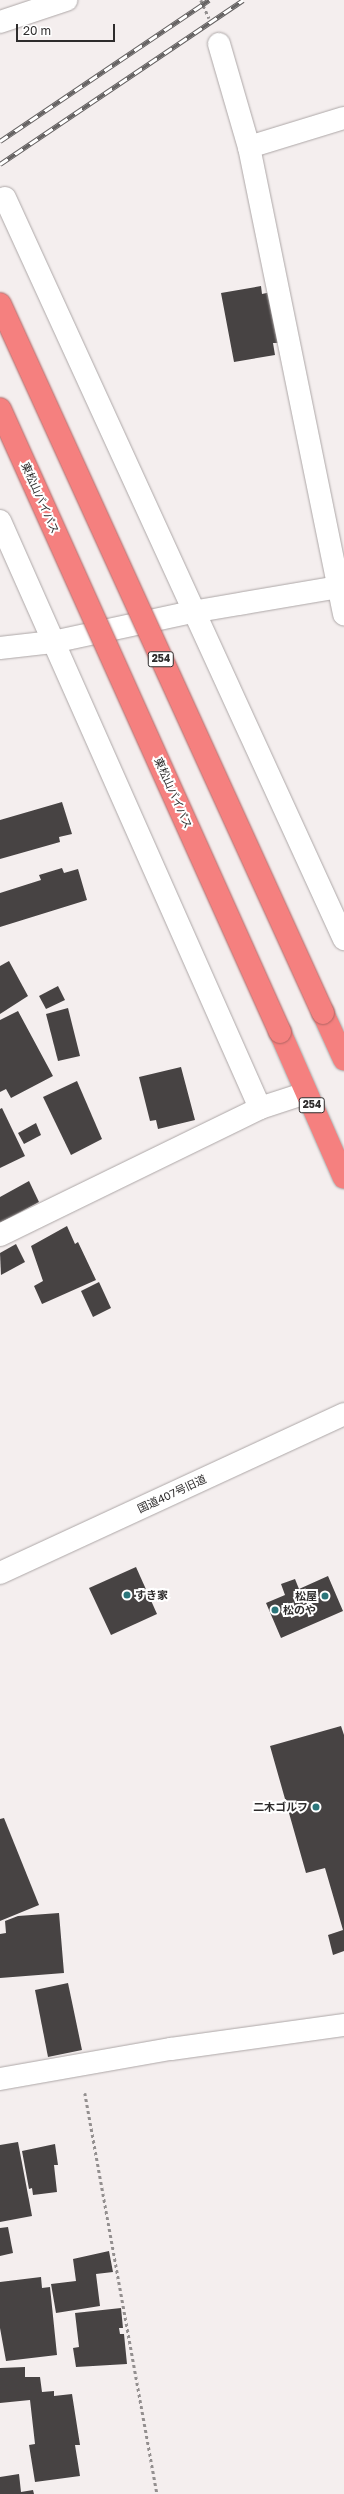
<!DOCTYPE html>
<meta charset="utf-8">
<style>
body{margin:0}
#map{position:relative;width:344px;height:2494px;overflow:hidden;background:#f4eeee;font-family:"Golos Text","Noto Sans JP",sans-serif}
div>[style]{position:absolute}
.building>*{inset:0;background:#474343}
.path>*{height:2.5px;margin-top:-1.25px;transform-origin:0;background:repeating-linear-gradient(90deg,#938f8f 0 3px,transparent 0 6px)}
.roads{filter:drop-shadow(0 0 1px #ada7a7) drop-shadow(0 0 1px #ada7a7)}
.minor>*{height:22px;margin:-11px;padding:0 11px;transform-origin:11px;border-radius:11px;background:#fff}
.highway>*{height:22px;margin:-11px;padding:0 11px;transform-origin:11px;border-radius:11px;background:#f5807f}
.rail>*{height:4.5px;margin-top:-2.25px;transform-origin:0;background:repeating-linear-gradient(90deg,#fff 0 9px,#656262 0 18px);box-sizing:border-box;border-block:1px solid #656262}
.bridges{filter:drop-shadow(0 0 1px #af6362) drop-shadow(0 0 1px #af6362)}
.highway-bridge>*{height:22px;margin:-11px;padding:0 11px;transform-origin:11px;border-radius:11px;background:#f5807f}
.dots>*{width:11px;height:11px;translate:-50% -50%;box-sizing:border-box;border:2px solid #fff;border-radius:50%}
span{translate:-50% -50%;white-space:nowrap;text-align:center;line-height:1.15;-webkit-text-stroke:4px #fff;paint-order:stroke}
.shield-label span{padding:1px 3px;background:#fff;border:1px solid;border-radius:3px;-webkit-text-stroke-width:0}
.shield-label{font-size:10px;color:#2e2c2c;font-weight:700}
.street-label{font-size:11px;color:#2e2c2c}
.poi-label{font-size:11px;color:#2e2c2c;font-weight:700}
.left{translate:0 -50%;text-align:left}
.right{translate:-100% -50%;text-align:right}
.scale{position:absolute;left:16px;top:24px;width:99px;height:18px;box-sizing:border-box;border:2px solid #2e2c2c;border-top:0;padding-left:5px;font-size:12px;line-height:14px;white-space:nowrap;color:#2e2c2c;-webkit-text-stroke:3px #fff;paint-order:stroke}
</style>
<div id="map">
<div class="building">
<div style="clip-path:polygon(261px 286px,262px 294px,271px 292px,279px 343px,273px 343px,275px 355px,234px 362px,221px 293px)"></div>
<div style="clip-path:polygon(62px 802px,72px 834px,59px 837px,60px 842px,0 859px,0 820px)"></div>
<div style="clip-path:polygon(62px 868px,64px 873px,78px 869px,87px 900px,0 927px,0 893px,41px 880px,39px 875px)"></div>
<div style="clip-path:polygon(9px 961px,28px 996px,0 1014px,0 966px)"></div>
<div style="clip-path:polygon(58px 986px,65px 1000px,46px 1009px,39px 996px)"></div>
<div style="clip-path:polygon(68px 1008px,80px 1056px,58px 1061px,46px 1014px)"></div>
<div style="clip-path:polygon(18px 1011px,53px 1076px,11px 1098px,6px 1089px,0 1092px,0 1020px)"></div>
<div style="clip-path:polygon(181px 1067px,195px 1120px,158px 1129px,156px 1120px,150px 1121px,139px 1077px)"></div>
<div style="clip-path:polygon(77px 1081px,102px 1139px,71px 1155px,43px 1097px)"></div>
<div style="clip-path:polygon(2px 1108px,25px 1156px,0 1168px,0 1109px)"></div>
<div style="clip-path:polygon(36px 1123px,41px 1135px,24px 1144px,18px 1133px)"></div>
<div style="clip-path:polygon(29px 1181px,39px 1202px,0 1223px,0 1197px)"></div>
<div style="clip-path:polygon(67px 1226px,75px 1244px,78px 1242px,96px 1280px,42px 1304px,34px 1286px,43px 1281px,31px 1246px)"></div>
<div style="clip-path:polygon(16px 1244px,25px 1262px,1px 1275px,0 1253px)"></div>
<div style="clip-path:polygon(99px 1282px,111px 1308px,93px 1317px,81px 1291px)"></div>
<div style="clip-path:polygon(136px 1567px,157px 1614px,111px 1635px,89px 1588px)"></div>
<div style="clip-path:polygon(328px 1576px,343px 1611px,281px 1638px,266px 1603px,285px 1595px,281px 1584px,295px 1579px,299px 1589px)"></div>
<div style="clip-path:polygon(341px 1726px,344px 1735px,344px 1951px,333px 1955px,328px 1935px,343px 1930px,325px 1868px,306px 1873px,270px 1746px)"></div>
<div style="clip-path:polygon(4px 1818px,39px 1905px,0 1921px,0 1819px)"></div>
<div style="clip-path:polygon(59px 1913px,64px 1973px,0 1978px,0 1934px,6px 1933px,5px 1921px,18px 1916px)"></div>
<div style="clip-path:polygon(68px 1983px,82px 2050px,48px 2057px,35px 1990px)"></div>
<div style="clip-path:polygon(18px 2142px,32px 2216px,0 2222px,0 2145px)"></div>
<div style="clip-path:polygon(55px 2144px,58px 2165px,54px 2165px,57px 2192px,33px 2195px,32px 2188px,29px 2189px,22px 2151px)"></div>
<div style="clip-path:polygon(8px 2227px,13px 2253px,0 2256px,0 2228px)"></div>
<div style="clip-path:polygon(109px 2251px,113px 2272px,96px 2274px,100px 2306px,56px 2313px,51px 2284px,76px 2281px,73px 2259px)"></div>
<div style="clip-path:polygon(41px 2277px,42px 2288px,50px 2287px,57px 2355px,6px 2361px,0 2328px,0 2282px)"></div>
<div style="clip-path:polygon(121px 2308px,123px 2328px,119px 2328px,120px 2334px,124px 2334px,127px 2364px,76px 2367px,73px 2348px,79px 2347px,75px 2313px)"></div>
<div style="clip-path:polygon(25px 2367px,25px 2377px,40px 2377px,42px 2392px,54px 2391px,54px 2396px,72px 2394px,80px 2445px,75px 2445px,80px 2476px,35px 2482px,29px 2445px,35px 2444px,30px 2400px,0 2403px,0 2368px)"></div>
<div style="clip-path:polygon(19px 2474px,21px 2492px,33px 2490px,34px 2494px,0 2494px,0 2477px)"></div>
</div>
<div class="path">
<div style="left:201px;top:0;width:20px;rotate:66deg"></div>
<div style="left:85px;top:2093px;width:407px;rotate:79.8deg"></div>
</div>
<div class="roads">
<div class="minor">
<div style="left:0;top:22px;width:70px;rotate:-18.4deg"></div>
<div style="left:219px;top:44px;width:107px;rotate:73.8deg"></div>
<div style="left:249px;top:147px;width:477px;rotate:78.5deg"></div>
<div style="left:249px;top:147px;width:99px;rotate:-17deg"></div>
<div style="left:5px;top:198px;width:815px;rotate:65.42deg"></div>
<div style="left:0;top:521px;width:642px;rotate:66.11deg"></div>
<div style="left:0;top:648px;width:53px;rotate:-6.5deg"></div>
<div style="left:53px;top:642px;width:142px;rotate:-12.2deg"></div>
<div style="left:192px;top:612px;width:154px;rotate:-9.7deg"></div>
<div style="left:0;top:1235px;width:289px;rotate:-26deg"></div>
<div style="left:260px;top:1108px;width:48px;rotate:-18.1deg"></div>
<div style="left:0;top:1573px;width:379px;rotate:-24.8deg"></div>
<div style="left:0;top:2079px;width:174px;rotate:-10deg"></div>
<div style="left:171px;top:2049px;width:175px;rotate:-7.9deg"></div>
</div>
<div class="highway">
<div style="left:323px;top:1013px;width:51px;rotate:65.5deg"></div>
<div style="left:280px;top:1032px;width:159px;rotate:66.3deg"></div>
</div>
</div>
<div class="rail">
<div style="left:0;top:141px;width:252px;rotate:-34deg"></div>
<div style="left:0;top:164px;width:293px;rotate:-34deg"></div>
</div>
<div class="bridges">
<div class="highway-bridge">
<div style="left:0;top:304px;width:779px;rotate:65.51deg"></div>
<div style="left:0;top:409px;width:683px;rotate:65.8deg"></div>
</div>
</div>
<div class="dots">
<div style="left:127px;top:1595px;background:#2b757a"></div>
<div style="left:325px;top:1596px;background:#2b757a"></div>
<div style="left:275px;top:1610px;background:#2b757a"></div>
<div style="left:316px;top:1807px;background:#2b757a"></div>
</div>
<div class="shield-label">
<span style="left:161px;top:659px">254</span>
<span style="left:312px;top:1105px">254</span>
</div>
<div class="street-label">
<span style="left:40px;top:498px;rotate:66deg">東松山バイパス</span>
<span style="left:173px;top:793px;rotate:66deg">東松山バイパス</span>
<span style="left:172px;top:1494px;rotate:-25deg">国道407号旧道</span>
</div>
<div class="poi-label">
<span class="left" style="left:135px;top:1595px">すき家</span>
<span class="right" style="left:317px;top:1596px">松屋</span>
<span class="left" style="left:283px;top:1610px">松のや</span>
<span class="right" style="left:308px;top:1807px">二木ゴルフ</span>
</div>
<div class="scale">20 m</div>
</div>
